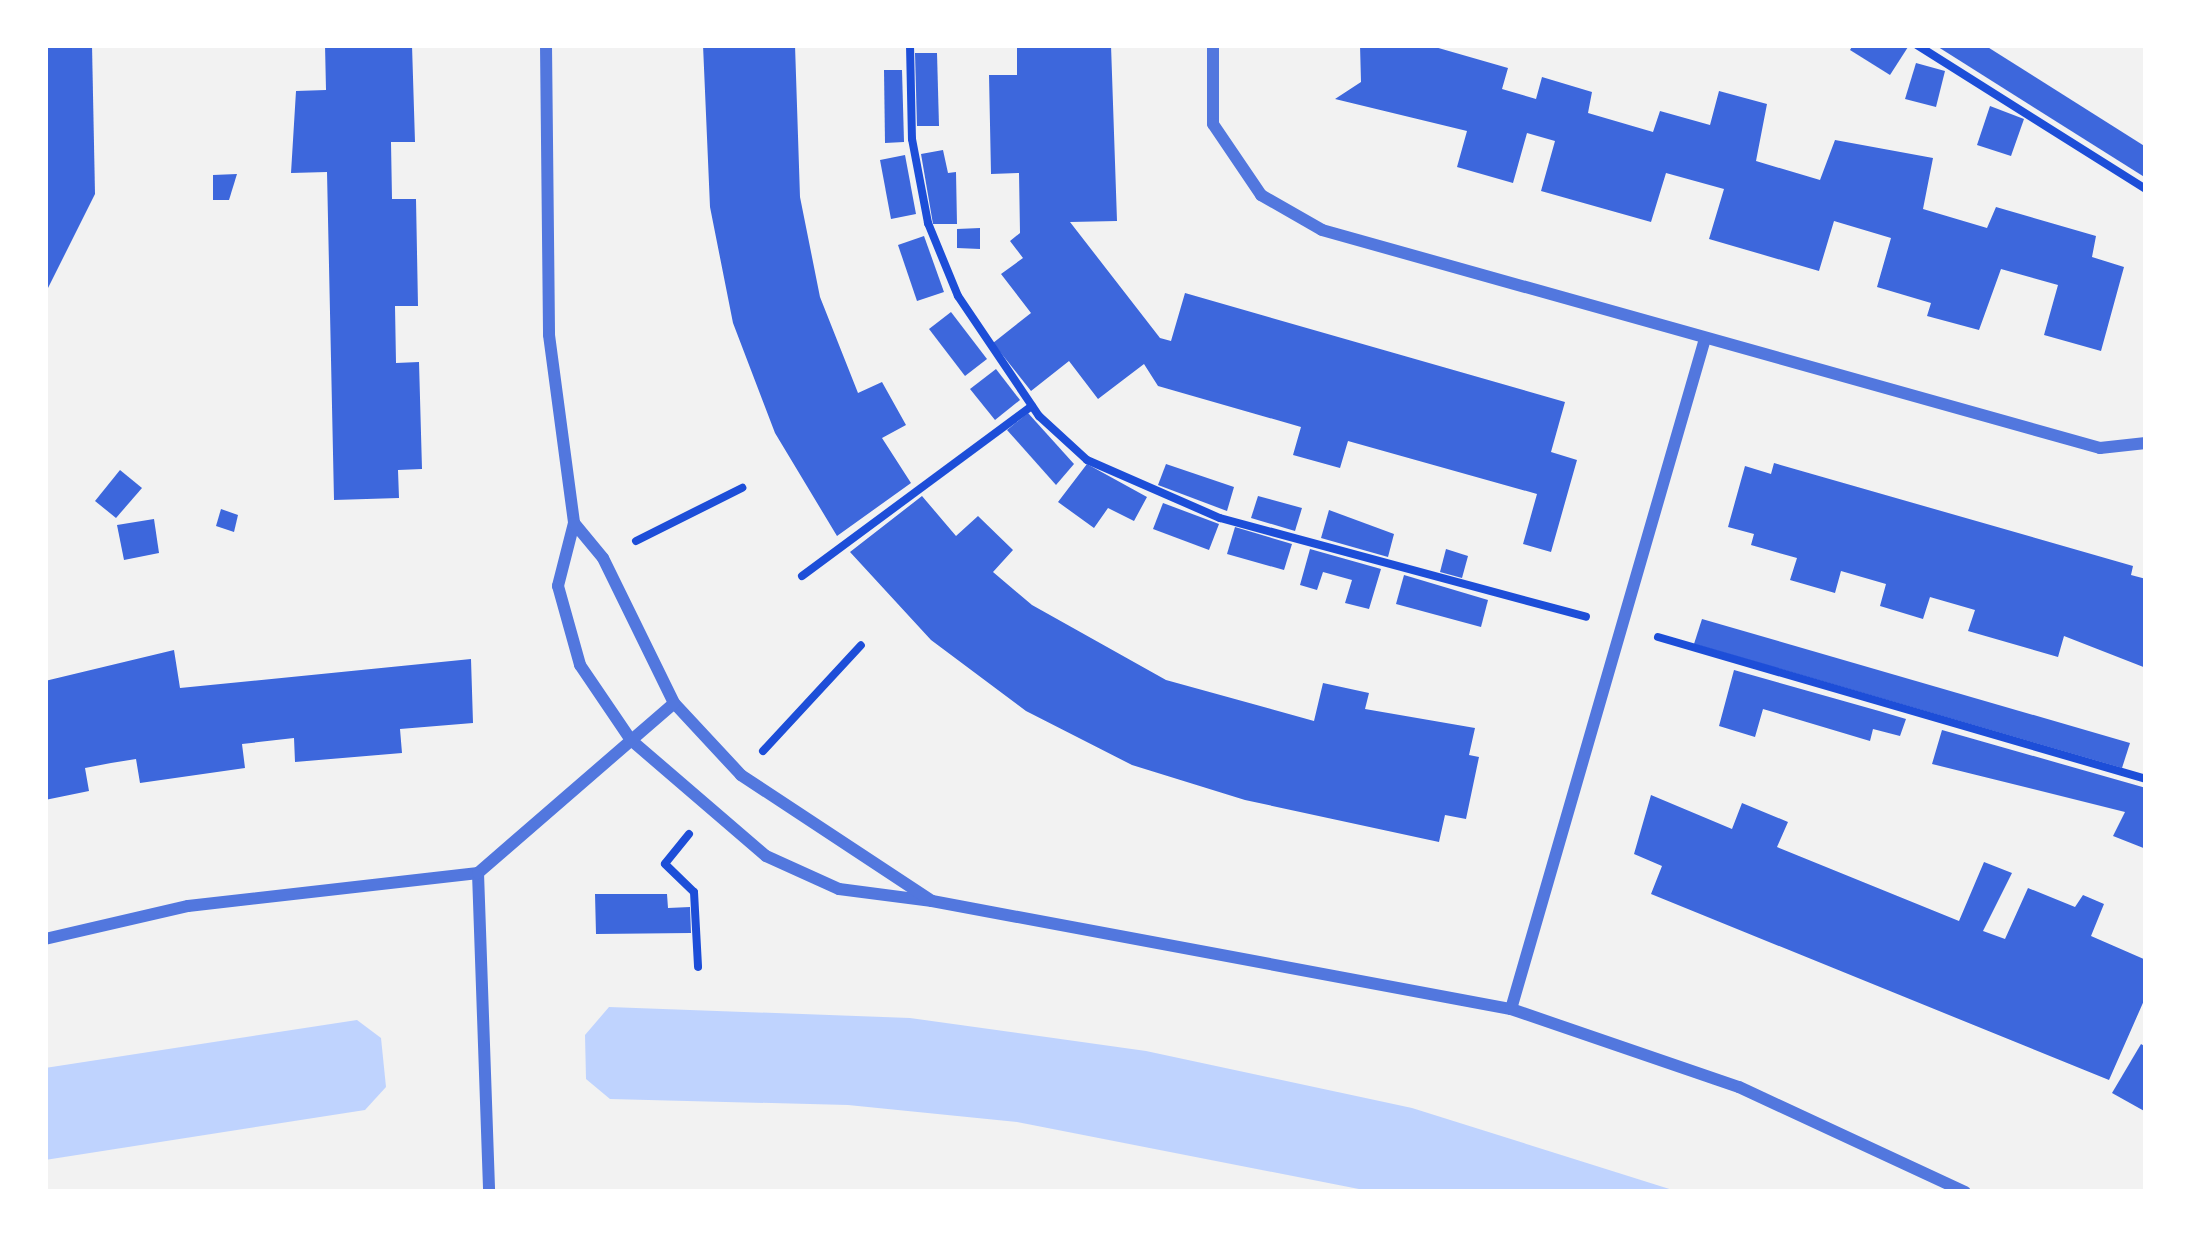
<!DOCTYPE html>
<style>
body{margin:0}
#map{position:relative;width:2191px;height:1237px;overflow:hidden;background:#f2f2f2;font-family:Overpass,sans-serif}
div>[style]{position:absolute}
.water>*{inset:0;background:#bfd3fe}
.building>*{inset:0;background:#3d67dc}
.path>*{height:8px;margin:-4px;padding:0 4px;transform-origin:4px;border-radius:4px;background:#1d4ed8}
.minor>*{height:12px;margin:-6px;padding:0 6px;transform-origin:6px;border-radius:6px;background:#5277de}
span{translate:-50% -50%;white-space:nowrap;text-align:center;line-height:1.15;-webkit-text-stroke:9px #fff;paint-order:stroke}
.frame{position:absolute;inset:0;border:48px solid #fff;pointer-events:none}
</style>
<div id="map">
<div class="water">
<div style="clip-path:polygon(609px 1007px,910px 1018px,1146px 1051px,1412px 1108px,1679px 1192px,1374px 1192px,1017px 1122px,848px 1105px,610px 1099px,586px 1079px,585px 1035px)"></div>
<div style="clip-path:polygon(357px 1020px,381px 1038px,386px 1087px,365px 1110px,45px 1160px,45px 1068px)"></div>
</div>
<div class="building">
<div style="clip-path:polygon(45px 45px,92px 45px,95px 194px,45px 294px)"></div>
<div style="clip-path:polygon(325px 45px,412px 45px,415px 142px,391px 142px,392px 199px,416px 199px,418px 306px,395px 306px,396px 363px,419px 362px,422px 469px,398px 470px,399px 498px,334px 500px,327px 172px,291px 173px,296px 91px,326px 90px)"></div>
<div style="clip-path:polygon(703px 45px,795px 45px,800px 197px,820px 297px,858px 393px,882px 382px,906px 425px,882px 438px,911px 483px,837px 536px,775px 433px,733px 323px,710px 207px)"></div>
<div style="clip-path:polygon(1017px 45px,1111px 45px,1117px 221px,1070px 222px,1160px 338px,1171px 341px,1185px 293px,1565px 402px,1551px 452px,1577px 460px,1551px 552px,1523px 544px,1537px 494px,1348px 441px,1340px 468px,1293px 455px,1301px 427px,1158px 386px,1144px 364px,1098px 399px,1069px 361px,1031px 391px,993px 343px,1031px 313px,1001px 274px,1023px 258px,1010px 241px,1020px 233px,1019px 173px,991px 174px,989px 75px,1017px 75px)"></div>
<div style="clip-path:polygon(1360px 45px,1428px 45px,1508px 68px,1502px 89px,1536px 99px,1542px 77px,1592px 92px,1588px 113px,1653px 132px,1660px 111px,1710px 125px,1719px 91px,1767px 104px,1756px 161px,1820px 180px,1835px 140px,1933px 158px,1923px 209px,1987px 228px,1996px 207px,2096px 236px,2092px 257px,2124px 267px,2101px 351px,2044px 335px,2058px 285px,2001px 269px,1979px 330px,1927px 316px,1931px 303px,1877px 287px,1891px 238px,1834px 221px,1819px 271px,1709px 239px,1724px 189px,1666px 173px,1651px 222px,1541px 191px,1555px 141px,1527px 133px,1513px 183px,1457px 167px,1467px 131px,1335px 99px,1361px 82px)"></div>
<div style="clip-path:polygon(1853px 45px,1905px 45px,1908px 47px,1890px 75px,1850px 50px)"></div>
<div style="clip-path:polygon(1935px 45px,1986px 46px,2146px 147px,2146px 178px)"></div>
<div style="clip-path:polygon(915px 53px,937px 53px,939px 126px,917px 126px)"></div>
<div style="clip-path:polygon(1916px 63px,1945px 71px,1936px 107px,1905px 99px)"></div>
<div style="clip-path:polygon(884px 70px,902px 70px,904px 142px,885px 143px)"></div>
<div style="clip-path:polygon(1990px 106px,2024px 119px,2011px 156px,1977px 145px)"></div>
<div style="clip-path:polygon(943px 150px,948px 173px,956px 172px,957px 224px,933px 224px,921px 154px)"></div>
<div style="clip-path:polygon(905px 155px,916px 214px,891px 219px,880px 160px)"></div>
<div style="clip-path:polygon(237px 174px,229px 200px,213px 200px,213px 175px)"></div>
<div style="clip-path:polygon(980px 228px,980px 249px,957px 248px,957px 229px)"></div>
<div style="clip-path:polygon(924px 236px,944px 292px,917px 301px,898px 245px)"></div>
<div style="clip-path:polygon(951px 312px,987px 359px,965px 376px,929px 329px)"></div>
<div style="clip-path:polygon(996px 369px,1020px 400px,995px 420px,970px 389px)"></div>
<div style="clip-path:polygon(1028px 413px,1074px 464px,1056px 485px,1007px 430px)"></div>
<div style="clip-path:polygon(1774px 463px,2133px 566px,2131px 575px,2146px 579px,2146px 668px,2064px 636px,2058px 657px,1968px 631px,1975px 610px,1930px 597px,1923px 619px,1880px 606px,1886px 584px,1841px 571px,1835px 593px,1790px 580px,1797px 558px,1751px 545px,1754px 534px,1728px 527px,1745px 466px,1771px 474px)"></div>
<div style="clip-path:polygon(1087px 464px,1147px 497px,1134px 521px,1108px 508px,1094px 528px,1058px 502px)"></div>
<div style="clip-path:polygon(1166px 464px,1234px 487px,1227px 511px,1158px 485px)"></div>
<div style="clip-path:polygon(120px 470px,142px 488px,116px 518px,95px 501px)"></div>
<div style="clip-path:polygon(922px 496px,956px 536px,978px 516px,1013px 550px,993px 572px,1032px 605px,1166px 680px,1314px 721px,1323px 683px,1369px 693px,1365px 709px,1475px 728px,1469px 755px,1479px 757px,1466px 819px,1445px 815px,1439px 842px,1245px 800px,1132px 765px,1026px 711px,931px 640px,850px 552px)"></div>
<div style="clip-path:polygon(1258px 496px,1302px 508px,1295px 531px,1251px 518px)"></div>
<div style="clip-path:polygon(1163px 503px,1219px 524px,1209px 550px,1153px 529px)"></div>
<div style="clip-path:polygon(221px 509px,238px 515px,234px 532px,216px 526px)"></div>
<div style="clip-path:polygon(1329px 510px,1394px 534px,1388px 557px,1321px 538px)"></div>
<div style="clip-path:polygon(154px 519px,159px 553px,124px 560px,117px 525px)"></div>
<div style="clip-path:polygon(1235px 527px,1292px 544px,1284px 570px,1227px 554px)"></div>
<div style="clip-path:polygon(1310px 549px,1381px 569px,1369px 609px,1345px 603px,1352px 580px,1323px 572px,1317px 590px,1300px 585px)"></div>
<div style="clip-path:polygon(1446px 549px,1468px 556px,1462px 578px,1440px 572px)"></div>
<div style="clip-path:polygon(1404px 575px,1488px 600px,1481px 627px,1396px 604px)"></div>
<div style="clip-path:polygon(1702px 619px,2130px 743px,2122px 768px,1694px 644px)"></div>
<div style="clip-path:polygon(174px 650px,180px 688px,471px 659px,473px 723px,400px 729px,402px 753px,295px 762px,294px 738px,242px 744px,245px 768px,140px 783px,136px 759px,111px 763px,85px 768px,89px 791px,45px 800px,45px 681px)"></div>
<div style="clip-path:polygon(1734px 670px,1879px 711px,1906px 719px,1900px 736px,1873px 729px,1870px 741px,1763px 709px,1755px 737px,1719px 726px)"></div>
<div style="clip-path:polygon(1942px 730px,2146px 788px,2146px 849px,2113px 836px,2125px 812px,1932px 764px)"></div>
<div style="clip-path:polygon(1651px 795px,1732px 829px,1742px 803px,1788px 822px,1777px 847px,1959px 921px,1984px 862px,2012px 873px,1983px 931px,2005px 939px,2028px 888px,2075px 907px,2083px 895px,2104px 904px,2091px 936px,2146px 960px,2146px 996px,2109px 1080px,1651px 894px,1662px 866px,1634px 854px)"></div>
<div style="clip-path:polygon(595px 894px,667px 894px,668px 908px,690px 907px,691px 933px,596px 934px)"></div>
<div style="clip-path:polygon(2141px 1044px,2146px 1047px,2146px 1112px,2112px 1093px)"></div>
</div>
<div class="path">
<div style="left:910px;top:45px;width:94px;rotate:88.8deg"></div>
<div style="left:912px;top:139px;width:86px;rotate:79.2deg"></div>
<div style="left:928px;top:223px;width:79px;rotate:67.7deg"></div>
<div style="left:958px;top:296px;width:145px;rotate:56deg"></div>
<div style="left:1039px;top:416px;width:65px;rotate:42.5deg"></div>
<div style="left:1087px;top:460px;width:145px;rotate:23.6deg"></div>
<div style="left:1220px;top:518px;width:379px;rotate:15.1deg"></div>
<div style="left:1917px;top:45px;width:271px;rotate:32.2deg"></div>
<div style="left:636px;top:541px;width:119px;rotate:-26.6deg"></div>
<div style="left:802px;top:576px;width:286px;rotate:-36.5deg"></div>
<div style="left:1658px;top:637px;width:508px;rotate:16.22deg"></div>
<div style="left:763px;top:751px;width:144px;rotate:-47.2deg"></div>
<div style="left:689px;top:834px;width:38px;rotate:129deg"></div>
<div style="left:665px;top:864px;width:40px;rotate:44deg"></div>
<div style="left:694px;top:892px;width:75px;rotate:86.9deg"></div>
</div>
<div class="minor">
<div style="left:546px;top:45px;width:290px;rotate:89.4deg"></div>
<div style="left:549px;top:335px;width:190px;rotate:82.4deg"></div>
<div style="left:574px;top:523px;width:65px;rotate:104.3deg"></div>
<div style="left:558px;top:586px;width:82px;rotate:74.4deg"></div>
<div style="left:580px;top:665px;width:91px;rotate:55.8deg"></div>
<div style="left:631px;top:740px;width:178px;rotate:40.7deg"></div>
<div style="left:766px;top:856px;width:80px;rotate:24.3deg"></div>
<div style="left:839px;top:889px;width:94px;rotate:7.4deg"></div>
<div style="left:932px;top:901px;width:229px;rotate:-146.6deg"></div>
<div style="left:741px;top:775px;width:98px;rotate:-132.9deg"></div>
<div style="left:674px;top:703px;width:161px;rotate:-116.1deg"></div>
<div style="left:603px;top:558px;width:45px;rotate:-129.6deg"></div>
<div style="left:1213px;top:45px;width:79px;rotate:90deg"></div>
<div style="left:1213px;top:124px;width:86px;rotate:55.9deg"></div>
<div style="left:1261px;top:195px;width:70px;rotate:29.8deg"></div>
<div style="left:1322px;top:230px;width:808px;rotate:15.65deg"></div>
<div style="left:2100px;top:448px;width:46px;rotate:-6.2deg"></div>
<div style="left:478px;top:873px;width:319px;rotate:88deg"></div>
<div style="left:932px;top:901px;width:589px;rotate:10.57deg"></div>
<div style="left:1511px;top:1009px;width:241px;rotate:18.9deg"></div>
<div style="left:1739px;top:1087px;width:249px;rotate:24.9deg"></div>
<div style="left:45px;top:939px;width:147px;rotate:-13deg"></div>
<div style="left:188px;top:906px;width:292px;rotate:-6.5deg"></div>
<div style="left:478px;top:873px;width:259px;rotate:-40.9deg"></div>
<div style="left:1511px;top:1009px;width:694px;rotate:-73.86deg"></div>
</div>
<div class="frame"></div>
</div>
